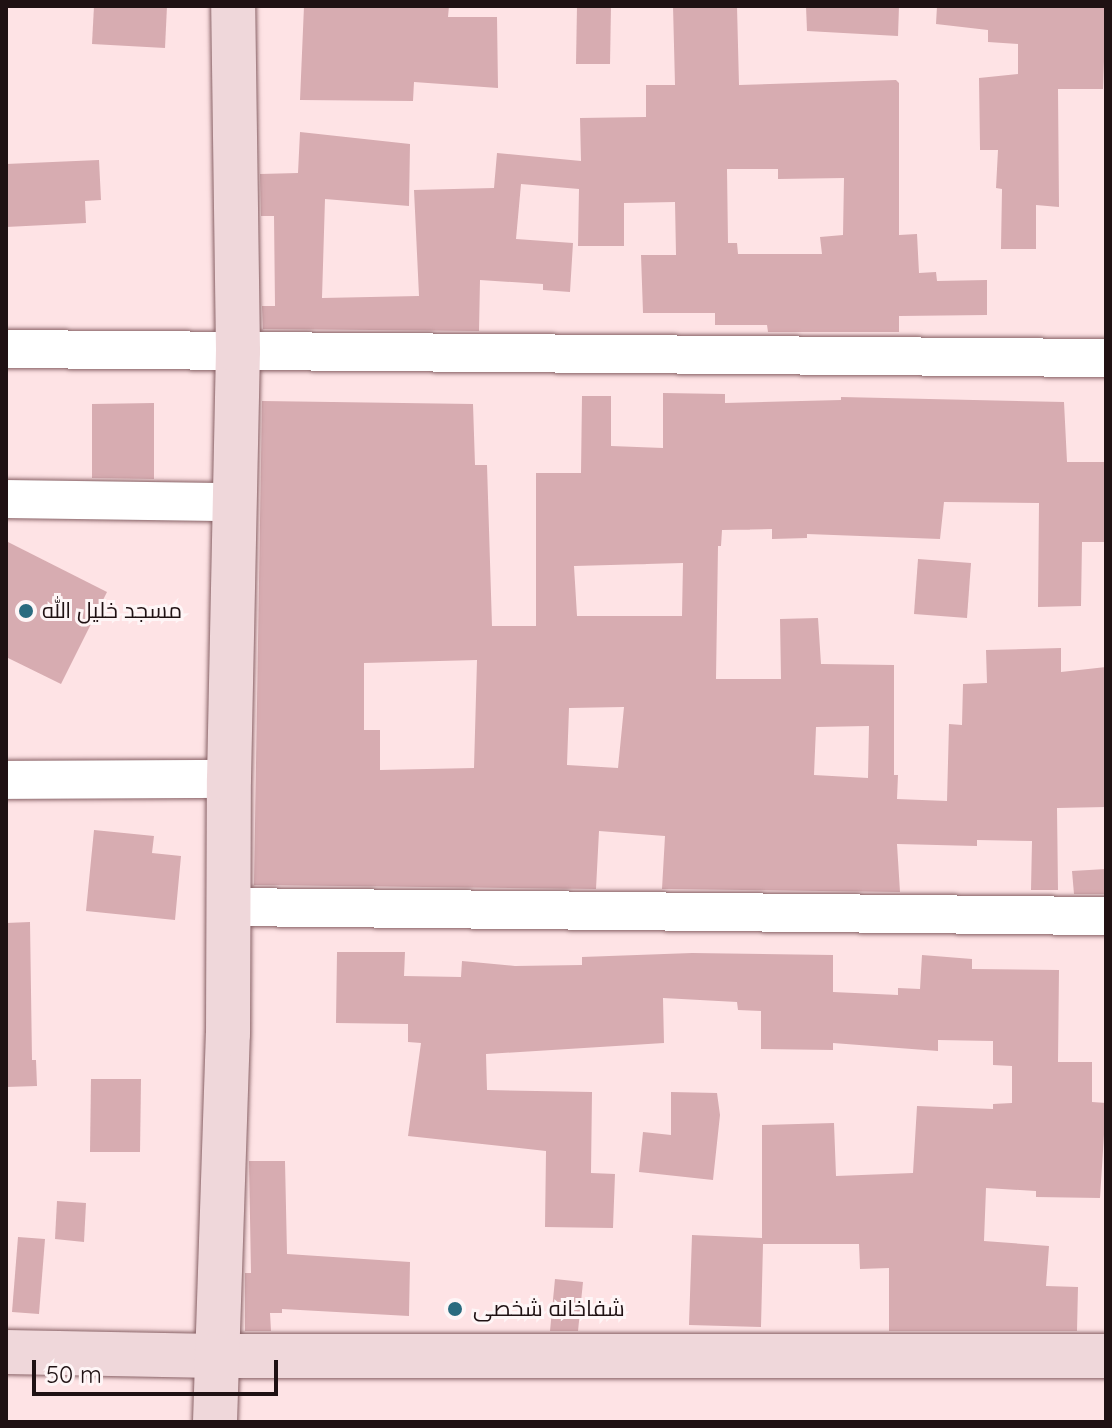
<!DOCTYPE html>
<meta charset="utf-8">
<style>
body{margin:0}
#map{position:relative;width:1112px;height:1428px;overflow:hidden;background:#fee3e5;font-family:Quicksand,Cairo,sans-serif}
div>[style]{position:absolute}
.building>*{inset:0;background:#d7acb1}
.roads{filter:drop-shadow(0 0 2px #866064) drop-shadow(0 0 2px #866064)}
.street>*{height:38px;margin:-19px;padding:0 19px;transform-origin:19px;border-radius:19px;background:#fff}
.secondary>*{height:44px;margin:-22px;padding:0 22px;transform-origin:22px;border-radius:22px;background:#efd7da}
.dots>*{width:22px;height:22px;translate:-50% -50%;box-sizing:border-box;border:4px solid #fef5f6;border-radius:50%}
span{translate:-50% -50%;white-space:nowrap;text-align:center;line-height:1.15;-webkit-text-stroke:6px #fef5f6;paint-order:stroke}
.poi-label{font-size:22px;color:#1f1113}
.left{translate:0 -50%;text-align:left}
.frame{position:absolute;inset:0;border:8px solid #1f1113;pointer-events:none}
.scale{position:absolute;left:32px;top:1360px;width:246px;height:36px;box-sizing:border-box;border:4px solid #1f1113;border-top:0;padding-left:10px;font-size:24px;line-height:28px;white-space:nowrap;color:#1f1113;-webkit-text-stroke:6px #fef5f6;paint-order:stroke}
</style>
<div id="map">
<div class="building">
<div style="clip-path:polygon(94px 6px,167px 6px,165px 48px,92px 44px)"></div>
<div style="clip-path:polygon(304px 6px,449px 6px,448px 17px,497px 17px,498px 88px,414px 82px,413px 101px,300px 100px)"></div>
<div style="clip-path:polygon(577px 6px,611px 6px,610px 64px,576px 64px)"></div>
<div style="clip-path:polygon(evenodd,673px 6px,737px 6px,739px 85px,896px 80px,899px 83px,899px 235px,917px 234px,919px 273px,936px 272px,937px 281px,987px 280px,987px 315px,899px 316px,899px 332px,768px 332px,767px 325px,715px 325px,715px 313px,643px 313px,641px 255px,676px 255px,675px 202px,624px 203px,624px 246px,578px 246px,579px 189px,521px 184px,516px 239px,573px 243px,570px 292px,543px 290px,543px 284px,480px 280px,479px 331px,263px 329px,262px 306px,275px 306px,274px 216px,261px 216px,260px 174px,298px 173px,300px 132px,410px 144px,409px 206px,325px 199px,322px 298px,419px 296px,414px 190px,494px 188px,497px 153px,581px 161px,580px 118px,646px 117px,646px 85px,675px 85px,673px 6px,727px 169px,778px 169px,778px 179px,844px 178px,843px 235px,820px 237px,822px 254px,738px 254px,737px 243px,728px 243px,727px 169px)"></div>
<div style="clip-path:polygon(806px 6px,899px 6px,898px 36px,807px 31px)"></div>
<div style="clip-path:polygon(937px 6px,1106px 6px,1103px 89px,1058px 89px,1059px 207px,1036px 205px,1036px 249px,1001px 249px,1002px 189px,996px 188px,998px 150px,980px 150px,979px 78px,1018px 74px,1018px 44px,988px 42px,988px 30px,936px 24px)"></div>
<div style="clip-path:polygon(99px 160px,101px 200px,85px 201px,86px 223px,6px 227px,6px 164px)"></div>
<div style="clip-path:polygon(evenodd,663px 393px,725px 394px,725px 403px,841px 400px,841px 397px,1064px 402px,1067px 462px,1106px 462px,1106px 542px,1082px 542px,1081px 606px,1038px 607px,1039px 503px,944px 502px,940px 539px,807px 534px,807px 538px,772px 539px,772px 529px,722px 530px,721px 546px,718px 546px,716px 679px,781px 679px,780px 619px,818px 618px,821px 664px,894px 665px,894px 775px,898px 775px,897px 799px,947px 801px,949px 724px,962px 725px,963px 684px,987px 683px,986px 650px,1061px 648px,1061px 672px,1106px 667px,1106px 807px,1057px 808px,1058px 890px,1031px 890px,1032px 841px,977px 840px,977px 846px,897px 844px,900px 892px,662px 889px,665px 836px,599px 831px,596px 889px,254px 885px,262px 401px,473px 404px,475px 465px,487px 465px,492px 626px,536px 626px,536px 473px,581px 473px,582px 396px,611px 396px,611px 446px,663px 448px,663px 393px,683px 563px,682px 616px,577px 616px,574px 566px,683px 563px,663px 393px,477px 660px,474px 768px,380px 770px,380px 730px,364px 730px,364px 663px,477px 660px,663px 393px,624px 707px,618px 768px,567px 765px,569px 708px,624px 707px,663px 393px,869px 726px,868px 778px,814px 775px,816px 727px,869px 726px)"></div>
<div style="clip-path:polygon(154px 403px,154px 479px,92px 478px,92px 404px)"></div>
<div style="clip-path:polygon(6px 541px,107px 592px,61px 684px,6px 657px)"></div>
<div style="clip-path:polygon(918px 559px,971px 563px,967px 618px,914px 614px)"></div>
<div style="clip-path:polygon(94px 830px,154px 836px,152px 853px,181px 856px,175px 920px,86px 911px)"></div>
<div style="clip-path:polygon(1106px 869px,1106px 894px,1074px 894px,1072px 871px)"></div>
<div style="clip-path:polygon(30px 922px,32px 1060px,36px 1060px,37px 1086px,6px 1087px,6px 923px)"></div>
<div style="clip-path:polygon(337px 952px,405px 952px,404px 976px,461px 977px,462px 961px,515px 966px,582px 965px,582px 957px,692px 953px,833px 955px,833px 992px,898px 995px,898px 988px,920px 989px,922px 955px,972px 959px,972px 969px,1059px 970px,1058px 1062px,1092px 1062px,1092px 1102px,1106px 1103px,1100px 1198px,1036px 1197px,1036px 1191px,986px 1188px,984px 1241px,1049px 1246px,1046px 1286px,1078px 1287px,1077px 1331px,889px 1331px,889px 1268px,860px 1269px,859px 1244px,763px 1244px,761px 1327px,689px 1325px,692px 1235px,762px 1238px,762px 1125px,834px 1123px,836px 1176px,913px 1173px,917px 1106px,993px 1109px,993px 1104px,1012px 1103px,1012px 1066px,993px 1065px,993px 1041px,938px 1040px,938px 1051px,833px 1043px,833px 1050px,761px 1049px,761px 1011px,738px 1010px,737px 1002px,663px 998px,664px 1043px,486px 1054px,487px 1090px,592px 1092px,591px 1173px,615px 1174px,613px 1228px,545px 1227px,546px 1151px,408px 1136px,421px 1043px,408px 1042px,408px 1024px,336px 1023px)"></div>
<div style="clip-path:polygon(91px 1079px,141px 1079px,140px 1152px,90px 1152px)"></div>
<div style="clip-path:polygon(671px 1092px,717px 1093px,720px 1115px,713px 1180px,639px 1172px,643px 1132px,671px 1135px)"></div>
<div style="clip-path:polygon(249px 1161px,285px 1161px,287px 1254px,410px 1262px,409px 1316px,282px 1309px,282px 1313px,270px 1313px,271px 1331px,245px 1331px,245px 1273px,251px 1273px)"></div>
<div style="clip-path:polygon(57px 1201px,86px 1203px,84px 1242px,55px 1239px)"></div>
<div style="clip-path:polygon(18px 1237px,45px 1239px,39px 1314px,12px 1312px)"></div>
<div style="clip-path:polygon(555px 1279px,583px 1282px,578px 1331px,550px 1331px)"></div>
</div>
<div class="roads">
<div class="street">
<div style="left:6px;top:349px;width:1100px;rotate:0.47deg"></div>
<div style="left:6px;top:499px;width:229px;rotate:0.8deg"></div>
<div style="left:6px;top:780px;width:223px;rotate:-0.3deg"></div>
<div style="left:228px;top:907px;width:878px;rotate:0.59deg"></div>
</div>
<div class="secondary">
<div style="left:6px;top:1352px;width:210px;rotate:1.1deg"></div>
<div style="left:216px;top:1356px;width:890px"></div>
<div style="left:215px;top:1422px;width:388px;rotate:-88.1deg"></div>
<div style="left:228px;top:1034px;width:255px;rotate:-89.8deg"></div>
<div style="left:229px;top:779px;width:428px;rotate:-88.8deg"></div>
<div style="left:238px;top:351px;width:345px;rotate:-90.8deg"></div>
</div>
</div>
<div class="dots">
<div style="left:26px;top:611px;background:#2a6b7f"></div>
<div style="left:455px;top:1309px;background:#2a6b7f"></div>
</div>
<div class="poi-label">
<span class="left" style="left:42px;top:611px">مسجد خلیل الله</span>
<span class="left" style="left:473px;top:1309px">شفاخانه شخصی</span>
</div>
<div class="frame"></div>
<div class="scale">50 m</div>
</div>
